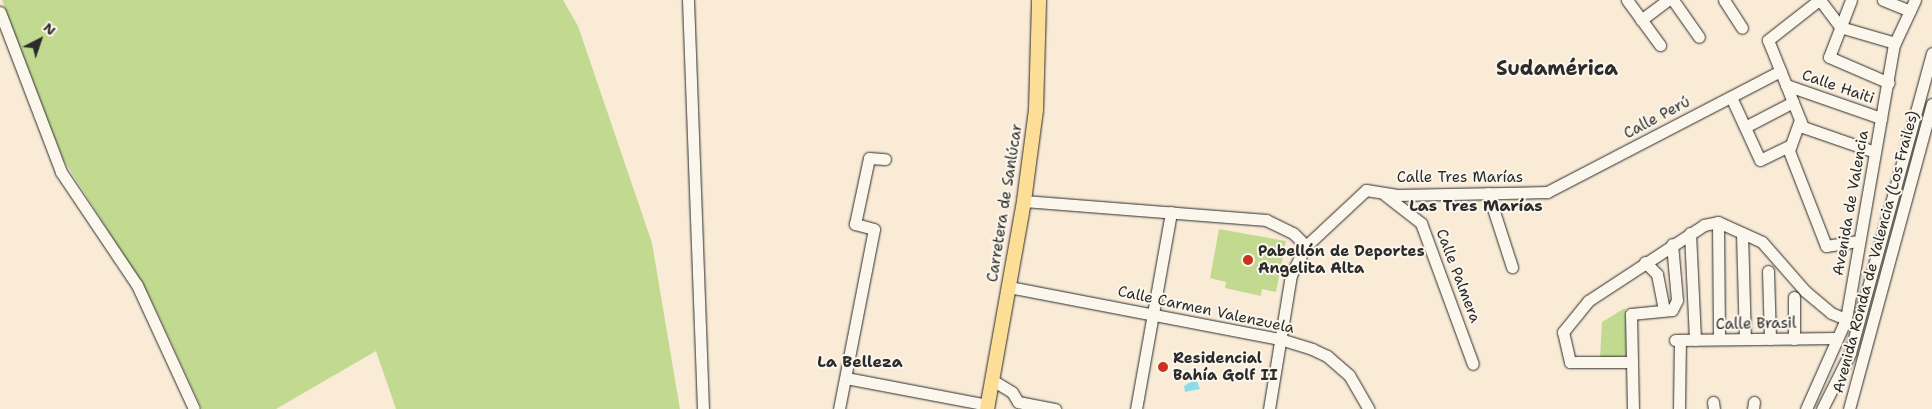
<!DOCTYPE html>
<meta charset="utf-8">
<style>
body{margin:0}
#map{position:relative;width:1932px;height:409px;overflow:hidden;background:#faebd7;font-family:"Shantell Sans",sans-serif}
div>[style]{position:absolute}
.green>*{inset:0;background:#c1da90}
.water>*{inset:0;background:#8ddde8}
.roads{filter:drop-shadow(0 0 1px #2b2b2b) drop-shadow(0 0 1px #2b2b2b)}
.minor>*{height:11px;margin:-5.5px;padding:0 5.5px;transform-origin:5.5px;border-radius:5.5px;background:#fbf7ec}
.major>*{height:14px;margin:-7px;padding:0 7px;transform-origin:7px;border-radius:7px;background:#fdde96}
.dots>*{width:14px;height:14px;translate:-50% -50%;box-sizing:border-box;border:2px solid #fbf7ec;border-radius:50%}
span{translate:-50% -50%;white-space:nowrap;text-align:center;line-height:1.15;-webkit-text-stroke:4px #fbf7ec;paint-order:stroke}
.street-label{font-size:15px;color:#2b2b2b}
.poi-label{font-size:15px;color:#2b2b2b;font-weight:700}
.left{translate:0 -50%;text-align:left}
.neighbourhood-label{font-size:16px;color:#2b2b2b;font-weight:700}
.district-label{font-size:20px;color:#2b2b2b;font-weight:700}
.north{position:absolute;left:15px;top:15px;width:50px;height:50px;-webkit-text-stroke:4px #fbf7ec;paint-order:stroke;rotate:41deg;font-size:14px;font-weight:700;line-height:20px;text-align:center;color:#2b2b2b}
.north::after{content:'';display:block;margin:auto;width:18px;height:22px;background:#2b2b2b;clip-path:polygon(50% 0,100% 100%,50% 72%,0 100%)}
</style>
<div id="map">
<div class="green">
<div style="clip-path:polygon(2px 0,563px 0,578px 26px,652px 243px,680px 409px,396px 409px,376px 351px,276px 409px,202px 409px,150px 297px,63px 159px)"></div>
<div style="clip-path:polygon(1219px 229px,1286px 241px,1276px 292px,1262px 289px,1261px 296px,1225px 288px,1226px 282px,1210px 278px)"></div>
<div style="clip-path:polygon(1625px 308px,1627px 356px,1600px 359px,1602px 322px)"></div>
</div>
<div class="water">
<div style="clip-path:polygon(1196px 379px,1200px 389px,1185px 392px,1184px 386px)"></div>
</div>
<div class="roads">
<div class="minor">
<div style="left:688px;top:0;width:409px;rotate:87.9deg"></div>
<div style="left:1627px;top:0;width:56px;rotate:53.7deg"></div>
<div style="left:1673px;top:0;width:45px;rotate:54.9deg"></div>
<div style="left:1724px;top:0;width:33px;rotate:57deg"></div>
<div style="left:1819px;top:0;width:65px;rotate:141.9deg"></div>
<div style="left:1768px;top:40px;width:94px;rotate:68.1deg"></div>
<div style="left:1803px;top:127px;width:76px;rotate:19.1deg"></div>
<div style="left:1820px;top:0;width:34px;rotate:53deg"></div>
<div style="left:1840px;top:27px;width:57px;rotate:16.2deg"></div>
<div style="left:1851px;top:0;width:61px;rotate:111.1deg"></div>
<div style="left:1829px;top:57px;width:65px;rotate:23.4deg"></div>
<div style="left:1883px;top:0;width:29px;rotate:22deg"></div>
<div style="left:0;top:12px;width:171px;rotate:69.1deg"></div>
<div style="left:61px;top:172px;width:136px;rotate:56.1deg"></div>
<div style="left:137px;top:285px;width:136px;rotate:65.3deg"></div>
<div style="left:1641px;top:20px;width:34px;rotate:-37deg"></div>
<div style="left:1786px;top:85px;width:101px;rotate:19.2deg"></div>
<div style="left:1731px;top:97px;width:69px;rotate:65.3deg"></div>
<div style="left:1760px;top:160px;width:34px;rotate:-26deg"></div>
<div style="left:1800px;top:120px;width:33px;rotate:110deg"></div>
<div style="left:1789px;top:151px;width:102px;rotate:68.7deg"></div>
<div style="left:1826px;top:246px;width:33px;rotate:-9deg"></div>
<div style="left:1745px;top:127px;width:54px;rotate:-27.5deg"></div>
<div style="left:1488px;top:193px;width:78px;rotate:72deg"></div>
<div style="left:1385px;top:195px;width:46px;rotate:37.9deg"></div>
<div style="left:1421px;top:223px;width:150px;rotate:69.8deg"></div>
<div style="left:1024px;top:201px;width:243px;rotate:4.5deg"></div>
<div style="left:1266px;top:220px;width:30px;rotate:26deg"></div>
<div style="left:1293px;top:233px;width:18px;rotate:45deg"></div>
<div style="left:1718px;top:222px;width:117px;rotate:89.5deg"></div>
<div style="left:1690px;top:233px;width:107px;rotate:87.3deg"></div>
<div style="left:1742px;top:233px;width:106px;rotate:88.4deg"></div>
<div style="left:1306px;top:246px;width:82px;rotate:-43deg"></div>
<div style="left:1366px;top:190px;width:30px;rotate:9deg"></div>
<div style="left:1396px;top:195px;width:151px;rotate:-1.1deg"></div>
<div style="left:1547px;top:192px;width:263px;rotate:-27.4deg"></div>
<div style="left:1645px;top:262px;width:17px;rotate:45deg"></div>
<div style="left:1657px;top:274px;width:37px;rotate:79deg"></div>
<div style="left:1768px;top:271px;width:68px;rotate:88.3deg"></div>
<div style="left:1009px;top:287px;width:276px;rotate:10.9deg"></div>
<div style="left:1280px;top:339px;width:34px;rotate:17deg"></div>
<div style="left:1312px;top:349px;width:17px;rotate:25deg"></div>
<div style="left:1327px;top:356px;width:29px;rotate:41deg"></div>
<div style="left:1349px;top:375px;width:39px;rotate:60deg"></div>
<div style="left:1794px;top:297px;width:42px;rotate:90deg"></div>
<div style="left:1675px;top:340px;width:162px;rotate:-0.7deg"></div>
<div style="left:1632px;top:362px;width:62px;rotate:180deg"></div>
<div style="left:1570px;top:362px;width:31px;rotate:-103deg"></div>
<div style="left:1563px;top:332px;width:40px;rotate:-51deg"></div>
<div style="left:1588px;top:301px;width:139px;rotate:-33.2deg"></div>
<div style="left:1704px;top:225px;width:14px;rotate:-12deg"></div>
<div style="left:1718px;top:222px;width:48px;rotate:24.4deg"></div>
<div style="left:1762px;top:242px;width:65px;rotate:48.7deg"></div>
<div style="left:1805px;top:291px;width:34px;rotate:40deg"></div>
<div style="left:1831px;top:313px;width:16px;rotate:22deg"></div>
<div style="left:846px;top:378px;width:145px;rotate:10.8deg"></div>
<div style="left:992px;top:380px;width:23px;rotate:31deg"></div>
<div style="left:1012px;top:392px;width:12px;rotate:59deg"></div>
<div style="left:1018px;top:402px;width:38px;rotate:11deg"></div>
<div style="left:1713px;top:402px;width:7px;rotate:82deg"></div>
<div style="left:839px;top:409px;width:183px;rotate:-79deg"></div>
<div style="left:874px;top:229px;width:20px;rotate:-165deg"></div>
<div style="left:855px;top:224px;width:67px;rotate:-78deg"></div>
<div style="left:869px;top:158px;width:16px;rotate:4deg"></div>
<div style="left:1136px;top:409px;width:200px;rotate:-79.9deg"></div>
<div style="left:1269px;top:409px;width:136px;rotate:-80.7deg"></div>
<div style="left:1291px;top:275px;width:33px;rotate:-63deg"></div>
<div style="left:1633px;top:409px;width:95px;rotate:-91.2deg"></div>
<div style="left:1631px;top:314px;width:41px;rotate:-5.6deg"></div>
<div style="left:1672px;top:310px;width:11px;rotate:-63deg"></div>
<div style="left:1677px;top:300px;width:56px;rotate:-95.1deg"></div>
<div style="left:1679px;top:409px;width:69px;rotate:-89.2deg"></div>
<div style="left:1753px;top:409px;width:7px;rotate:-82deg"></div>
<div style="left:1806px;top:409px;width:98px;rotate:-66deg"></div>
<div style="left:1846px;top:319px;width:278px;rotate:-80.1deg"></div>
<div style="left:1894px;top:45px;width:50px;rotate:-65deg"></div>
<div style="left:1822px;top:409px;width:63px;rotate:-63.4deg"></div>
<div style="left:1850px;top:353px;width:311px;rotate:-74.7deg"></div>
<div style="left:1849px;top:409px;width:316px;rotate:-74.8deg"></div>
</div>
<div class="major">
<div style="left:987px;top:409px;width:211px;rotate:-79.9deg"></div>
<div style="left:1024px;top:201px;width:92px;rotate:-82.5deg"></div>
<div style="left:1036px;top:110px;width:110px;rotate:-88.4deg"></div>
</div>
</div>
<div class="dots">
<div style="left:1248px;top:260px;background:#c8321e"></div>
<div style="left:1163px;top:367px;background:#c8321e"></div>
</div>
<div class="street-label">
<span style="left:1838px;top:87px;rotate:19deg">Calle Haiti</span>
<span style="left:1657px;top:118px;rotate:-28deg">Calle Perú</span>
<span style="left:1460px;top:178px">Calle Tres Marías</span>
<span style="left:1005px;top:203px;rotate:-81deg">Carretera de Sanlúcar</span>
<span style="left:1851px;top:203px;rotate:-80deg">Avenida de Valencia</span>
<span style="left:1876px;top:252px;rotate:-75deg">Avenida Ronda de Valencia (Los Frailes)</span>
<span style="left:1458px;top:276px;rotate:69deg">Calle Palmera</span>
<span style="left:1206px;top:310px;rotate:12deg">Calle Carmen Valenzuela</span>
<span style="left:1756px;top:324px;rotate:-1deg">Calle Brasil</span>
</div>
<div class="poi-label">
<span class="left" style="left:1258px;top:260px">Pabellón de Deportes<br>Angelita Alta</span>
<span class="left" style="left:1173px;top:367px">Residencial<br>Bahía Golf II</span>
</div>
<div class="neighbourhood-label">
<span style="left:1476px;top:206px">Las Tres Marías</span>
<span style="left:860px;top:362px">La Belleza</span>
</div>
<div class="district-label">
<span style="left:1557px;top:68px">Sudamérica</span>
</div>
<div class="north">N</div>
</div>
